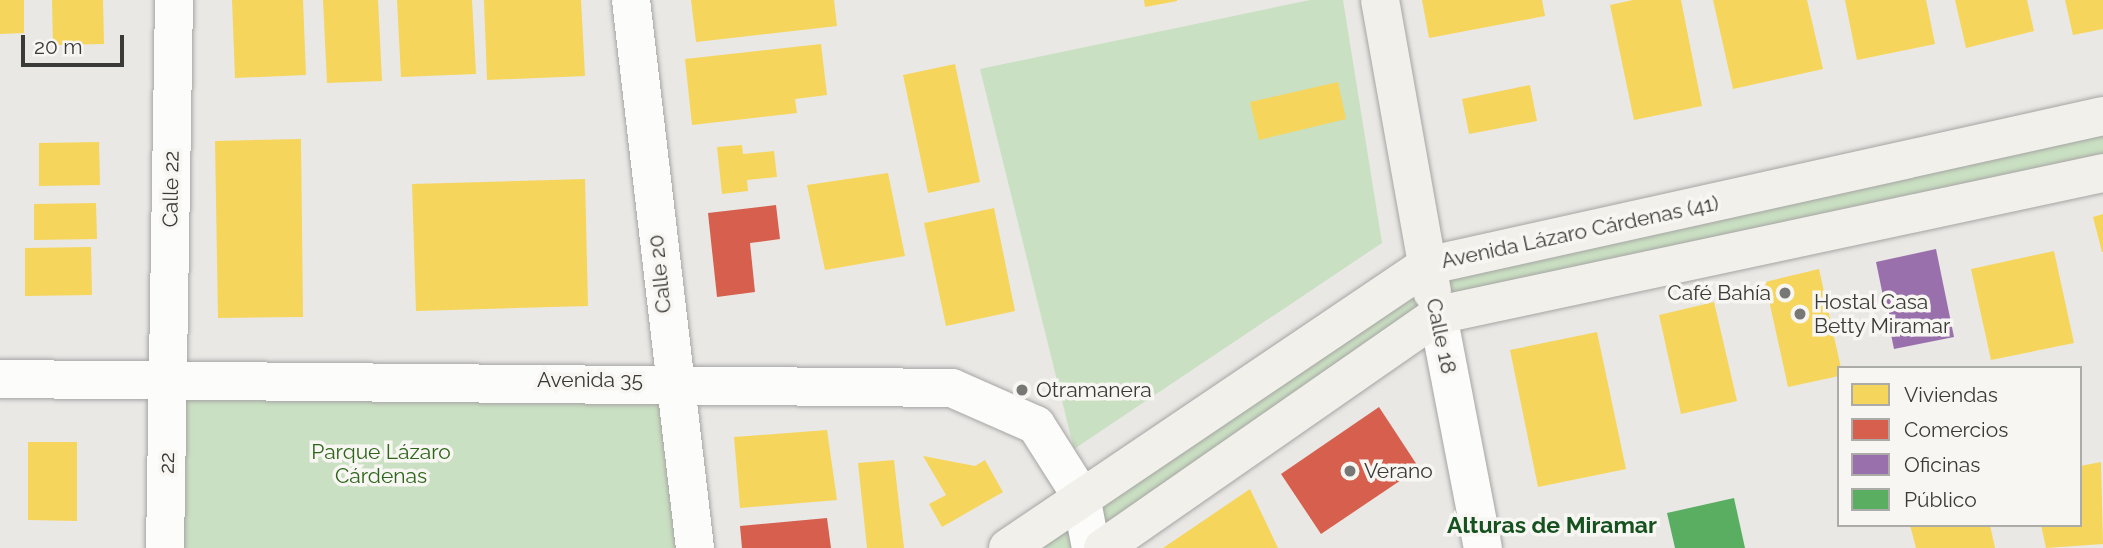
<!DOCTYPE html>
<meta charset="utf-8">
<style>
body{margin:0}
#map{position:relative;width:2103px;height:548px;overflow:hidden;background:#e9e8e5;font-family:Raleway,sans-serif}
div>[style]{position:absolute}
.green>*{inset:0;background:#cae0c2}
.homes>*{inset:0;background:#f6d55c}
.shops>*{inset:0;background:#d6604d}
.offices>*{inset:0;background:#9970ab}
.public>*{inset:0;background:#5aae61}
.roads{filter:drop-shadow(0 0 2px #a6a5a4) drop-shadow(0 0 2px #a6a5a4)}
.street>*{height:38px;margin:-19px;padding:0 19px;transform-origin:19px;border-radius:19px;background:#fcfcfb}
.secondary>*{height:38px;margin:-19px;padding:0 19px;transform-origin:19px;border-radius:19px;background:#f2f0ea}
.dots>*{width:19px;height:19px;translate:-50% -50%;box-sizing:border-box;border:4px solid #f7f6f2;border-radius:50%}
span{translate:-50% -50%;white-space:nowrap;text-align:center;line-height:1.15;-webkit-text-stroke:7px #f7f6f2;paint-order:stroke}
.street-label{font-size:21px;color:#3a3a38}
.poi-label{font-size:21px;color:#3a3a38}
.right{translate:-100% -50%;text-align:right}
.left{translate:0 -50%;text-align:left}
.park-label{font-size:21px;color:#2e651a}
.neighbourhood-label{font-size:23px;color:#165120;font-weight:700}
.legend{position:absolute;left:1837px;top:366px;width:245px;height:161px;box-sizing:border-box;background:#f7f6f2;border:2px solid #ababa8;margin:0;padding:9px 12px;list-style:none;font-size:21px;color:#3a3a38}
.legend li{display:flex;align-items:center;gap:14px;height:35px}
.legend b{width:35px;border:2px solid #ababa8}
.scale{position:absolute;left:21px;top:35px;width:103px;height:32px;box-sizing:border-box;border:4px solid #3a3a38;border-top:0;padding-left:9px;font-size:21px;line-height:24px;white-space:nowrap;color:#3a3a38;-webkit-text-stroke:5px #f7f6f2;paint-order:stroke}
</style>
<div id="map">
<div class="green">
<div style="clip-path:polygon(1310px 0,1343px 0,1382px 243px,1074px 449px,980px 69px)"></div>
<div style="clip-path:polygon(2103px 115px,2103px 171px,1438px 315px,1103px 548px,1008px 548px,1426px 266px)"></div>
<div style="clip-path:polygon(169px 378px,671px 381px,695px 548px,165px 548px)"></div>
</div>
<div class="homes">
<div style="clip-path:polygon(0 0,24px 0,24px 33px,0 34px)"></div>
<div style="clip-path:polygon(52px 0,103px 0,104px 44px,53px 45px)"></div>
<div style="clip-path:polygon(232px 0,303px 0,306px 75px,235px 78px)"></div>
<div style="clip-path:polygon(323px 0,378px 0,382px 81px,327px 83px)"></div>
<div style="clip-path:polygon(397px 0,472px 0,476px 74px,401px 77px)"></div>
<div style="clip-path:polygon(484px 0,581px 0,585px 76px,487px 80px)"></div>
<div style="clip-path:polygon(691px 0,834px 0,837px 26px,696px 42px)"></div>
<div style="clip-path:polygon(1144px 0,1177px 0,1177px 1px,1145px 7px)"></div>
<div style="clip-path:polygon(1422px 0,1542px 0,1545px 16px,1429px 38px)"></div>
<div style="clip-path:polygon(1633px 0,1681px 0,1702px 106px,1634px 120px,1610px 5px)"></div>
<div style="clip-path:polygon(1713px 0,1807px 0,1823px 69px,1733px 89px)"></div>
<div style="clip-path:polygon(1845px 0,1926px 0,1935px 44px,1857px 60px)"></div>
<div style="clip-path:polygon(1955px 0,2027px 0,2034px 31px,1966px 48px)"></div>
<div style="clip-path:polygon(2065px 0,2103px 0,2103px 29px,2073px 35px)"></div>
<div style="clip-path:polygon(821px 44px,827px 95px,795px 99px,797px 113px,692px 125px,685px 59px)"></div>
<div style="clip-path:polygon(955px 64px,980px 182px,928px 193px,903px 75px)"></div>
<div style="clip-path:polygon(1338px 82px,1346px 119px,1259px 140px,1250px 102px)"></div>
<div style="clip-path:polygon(1530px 85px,1537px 121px,1469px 134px,1462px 99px)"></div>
<div style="clip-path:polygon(301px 139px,303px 317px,218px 318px,215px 141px)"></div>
<div style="clip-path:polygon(99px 142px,100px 185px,39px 186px,39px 143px)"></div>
<div style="clip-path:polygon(742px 145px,743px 154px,774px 151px,777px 177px,747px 180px,748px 191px,722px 194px,717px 147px)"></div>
<div style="clip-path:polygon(888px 173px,905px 256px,825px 270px,807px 185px)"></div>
<div style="clip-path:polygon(585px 179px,588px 306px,416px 311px,412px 184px)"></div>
<div style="clip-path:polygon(96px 203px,97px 239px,34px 240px,34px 204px)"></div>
<div style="clip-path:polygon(994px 208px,1015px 311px,946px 326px,924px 223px)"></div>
<div style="clip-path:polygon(2103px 214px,2103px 252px,2102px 252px,2093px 217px)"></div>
<div style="clip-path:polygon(91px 247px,92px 295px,25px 296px,25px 248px)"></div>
<div style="clip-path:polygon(2054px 251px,2074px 343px,1991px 360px,1971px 269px)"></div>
<div style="clip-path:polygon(1819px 269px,1841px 368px,1839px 376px,1788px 387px,1765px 282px)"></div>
<div style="clip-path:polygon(1714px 302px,1737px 401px,1681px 414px,1659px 315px)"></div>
<div style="clip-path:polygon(1597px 332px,1626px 469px,1538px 487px,1510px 350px)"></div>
<div style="clip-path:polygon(827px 430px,837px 500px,740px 508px,734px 437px)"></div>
<div style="clip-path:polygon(28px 442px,77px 442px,77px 521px,28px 520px)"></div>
<div style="clip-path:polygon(923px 456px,975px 466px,985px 460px,1003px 492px,942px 527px,929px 504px,946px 495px)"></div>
<div style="clip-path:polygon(894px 460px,904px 548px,867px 548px,858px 463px)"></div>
<div style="clip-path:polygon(2101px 462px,2103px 544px,2046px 548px,2041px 525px,2080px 525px,2080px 466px)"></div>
<div style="clip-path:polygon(1250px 489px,1278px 548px,1163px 548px)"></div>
<div style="clip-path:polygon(1910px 525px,1990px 525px,1995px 548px,1916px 548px)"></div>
</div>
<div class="shops">
<div style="clip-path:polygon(776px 205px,780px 239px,750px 243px,755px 292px,717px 297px,708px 213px)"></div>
<div style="clip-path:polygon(1379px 407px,1419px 468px,1321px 534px,1281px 474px)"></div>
<div style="clip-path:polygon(827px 518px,831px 548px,742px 548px,740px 526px)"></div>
</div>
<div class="offices">
<div style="clip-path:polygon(1936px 249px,1954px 337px,1894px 349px,1876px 262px)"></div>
</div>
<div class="public">
<div style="clip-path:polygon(1734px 498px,1745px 548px,1675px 548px,1667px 513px)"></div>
</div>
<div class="roads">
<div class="street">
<div style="left:631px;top:0;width:552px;rotate:83.34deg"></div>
<div style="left:1438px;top:315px;width:237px;rotate:79.1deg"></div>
<div style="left:0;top:379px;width:952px;rotate:0.54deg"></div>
<div style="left:952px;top:388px;width:92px;rotate:23.8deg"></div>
<div style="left:1036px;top:425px;width:84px;rotate:57.6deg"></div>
<div style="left:1081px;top:496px;width:53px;rotate:79.1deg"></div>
<div style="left:165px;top:548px;width:548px;rotate:-89.06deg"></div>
</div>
<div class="secondary">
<div style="left:1380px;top:0;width:296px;rotate:79.9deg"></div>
<div style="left:1008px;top:548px;width:504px;rotate:-34.01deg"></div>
<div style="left:1426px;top:266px;width:693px;rotate:-12.49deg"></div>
<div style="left:1103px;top:548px;width:408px;rotate:-34.8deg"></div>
<div style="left:1438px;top:315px;width:680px;rotate:-12.05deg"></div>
</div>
</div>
<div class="dots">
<div style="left:1785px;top:293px;background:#777775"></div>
<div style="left:1800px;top:314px;background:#777775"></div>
<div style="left:1022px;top:390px;background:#777775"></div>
<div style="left:1350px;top:471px;background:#777775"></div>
</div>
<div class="street-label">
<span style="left:171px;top:189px;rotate:-89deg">Calle 22</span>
<span style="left:1580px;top:232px;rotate:-12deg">Avenida Lázaro Cárdenas (41)</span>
<span style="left:660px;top:274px;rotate:-96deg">Calle 20</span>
<span style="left:1441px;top:336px;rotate:78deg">Calle 18</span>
<span style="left:590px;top:380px">Avenida 35</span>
<span style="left:167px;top:463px;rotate:-89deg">22</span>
</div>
<div class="poi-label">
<span class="right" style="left:1771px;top:293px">Café Bahía</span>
<span class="left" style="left:1814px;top:314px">Hostal Casa<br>Betty Miramar</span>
<span class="left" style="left:1036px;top:390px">Otramanera</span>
<span class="left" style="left:1364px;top:471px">Verano</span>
</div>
<div class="park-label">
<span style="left:381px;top:464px">Parque Lázaro<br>Cárdenas</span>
</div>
<div class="neighbourhood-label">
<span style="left:1552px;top:525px">Alturas de Miramar</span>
</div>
<ul class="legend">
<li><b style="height:19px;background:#f6d55c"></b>Viviendas</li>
<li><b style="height:19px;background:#d6604d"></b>Comercios</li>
<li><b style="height:19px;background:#9970ab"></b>Oficinas</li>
<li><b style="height:19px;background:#5aae61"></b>Público</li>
</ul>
<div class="scale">20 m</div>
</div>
